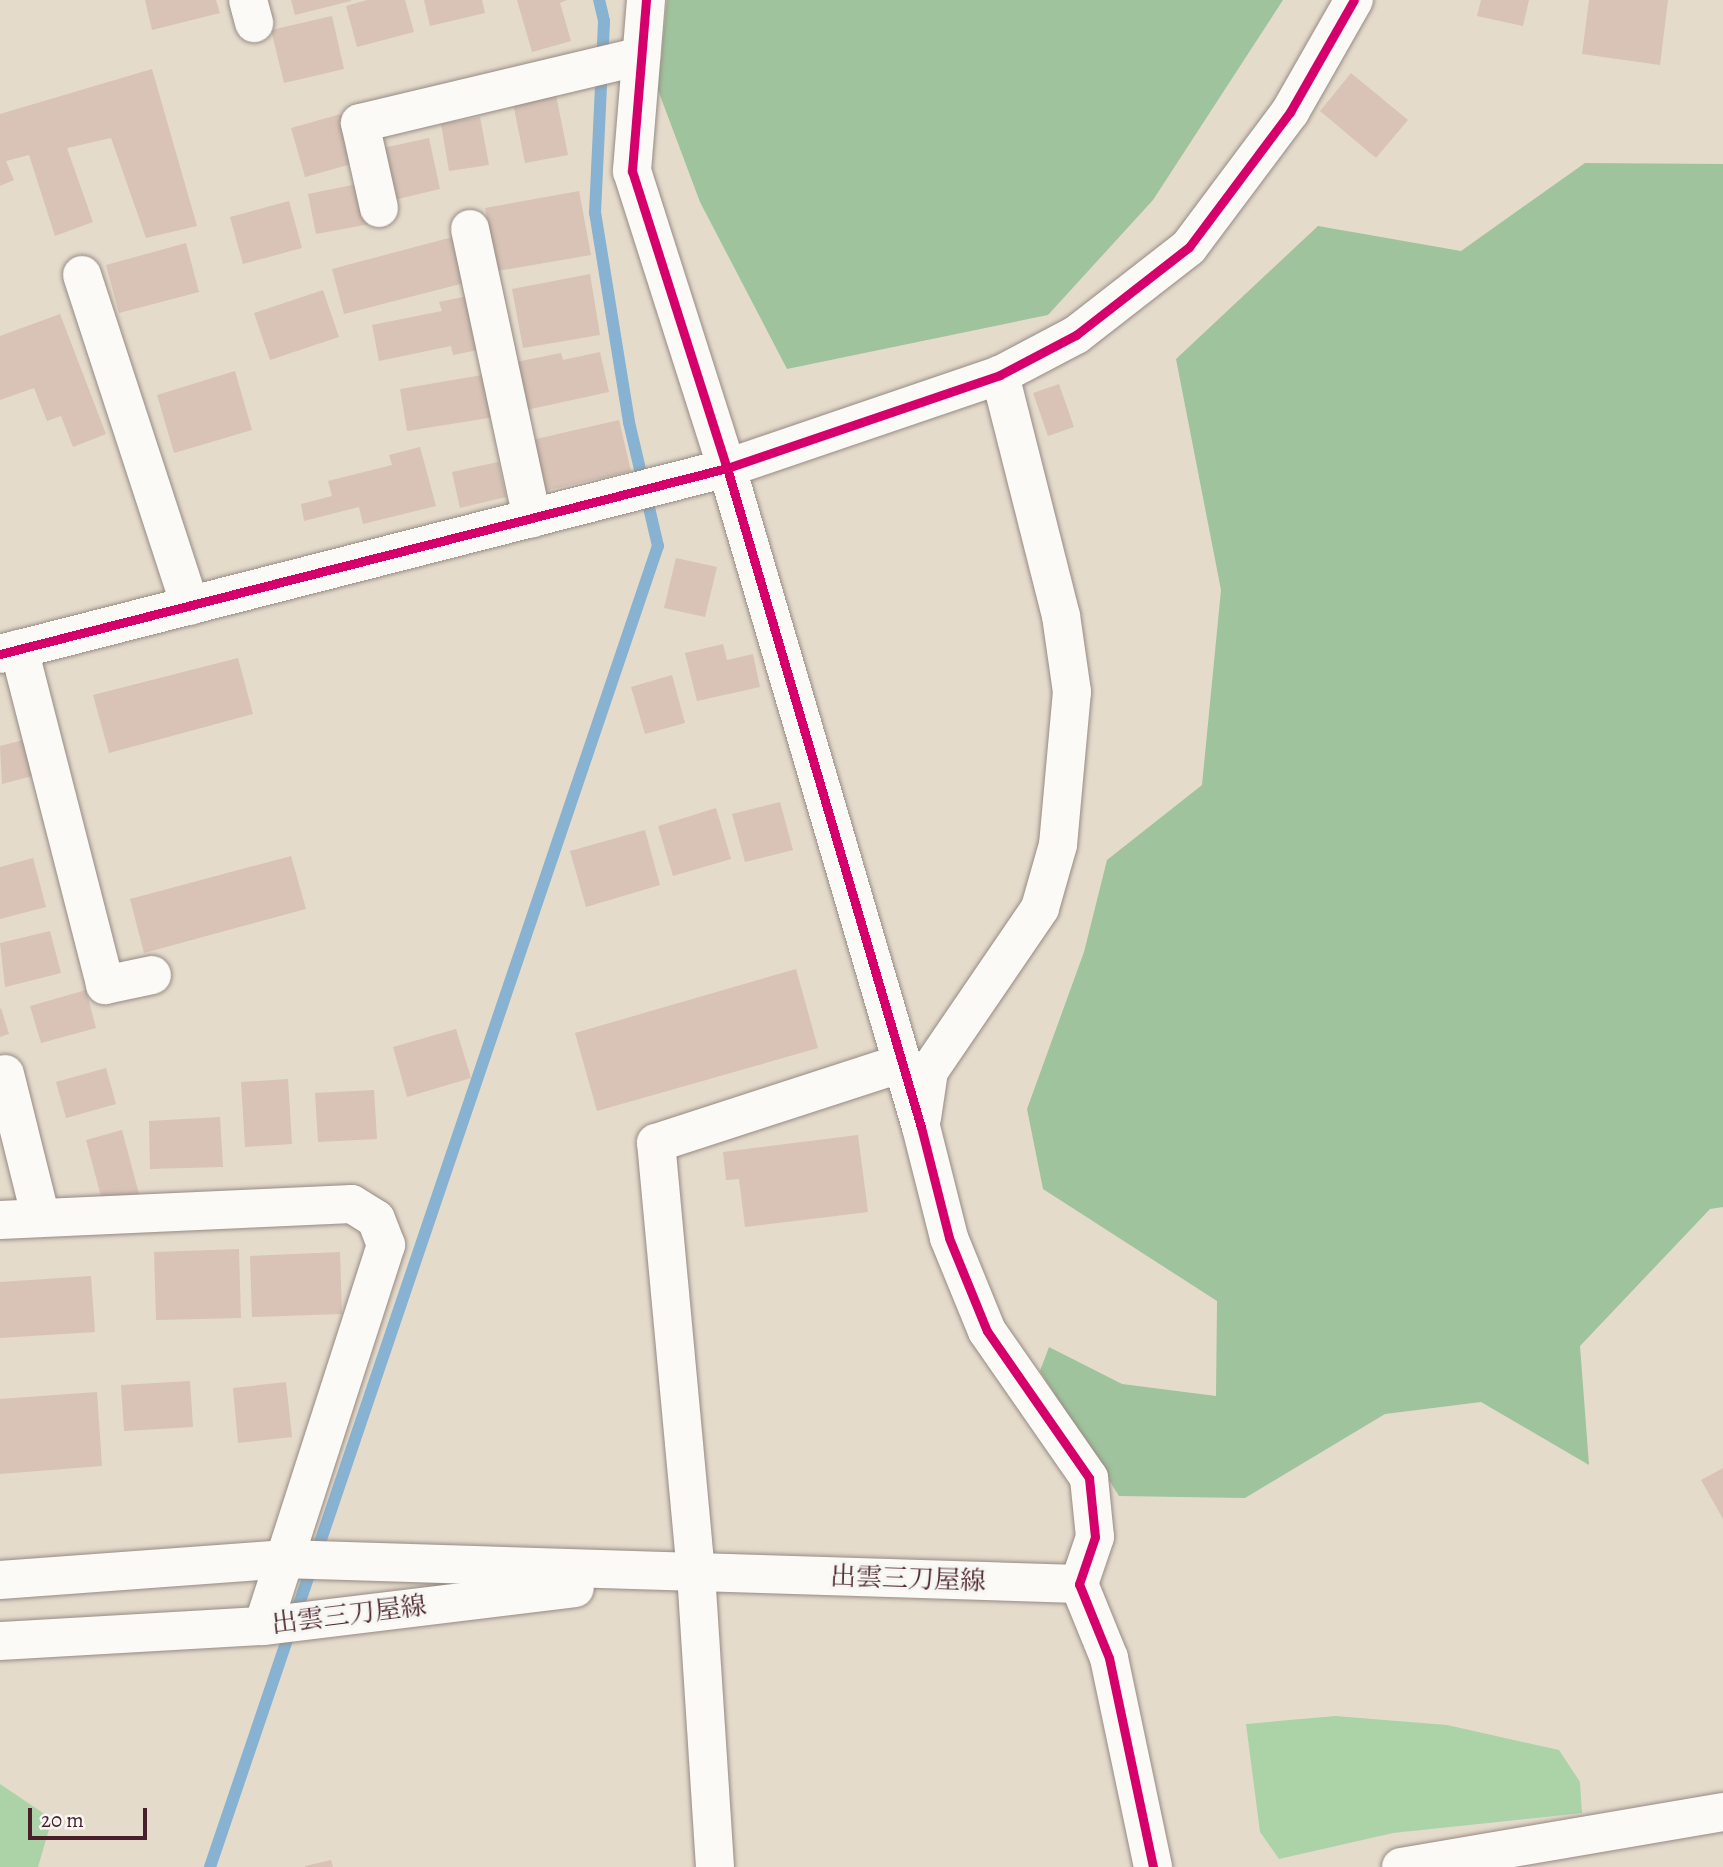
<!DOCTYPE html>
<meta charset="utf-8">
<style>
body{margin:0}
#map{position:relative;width:1723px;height:1867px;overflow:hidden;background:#e5dbcb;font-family:Alegreya,"Noto Serif JP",serif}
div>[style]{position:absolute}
.green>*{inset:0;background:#acd2a8}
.forest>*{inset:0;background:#9fc39d}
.stream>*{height:12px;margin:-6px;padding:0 6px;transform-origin:6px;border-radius:6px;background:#87b2d1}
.building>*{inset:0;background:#d8c3b6}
.roads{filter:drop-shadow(0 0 2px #968b84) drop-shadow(0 0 2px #968b84)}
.minor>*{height:38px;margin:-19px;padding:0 19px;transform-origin:19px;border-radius:19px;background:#fbfaf7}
.tertiary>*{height:38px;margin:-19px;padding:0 19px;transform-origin:19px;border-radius:19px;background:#fbfaf7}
.primary>*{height:38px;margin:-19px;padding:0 19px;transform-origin:19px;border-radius:19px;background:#fbfaf7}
.cycleway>*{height:9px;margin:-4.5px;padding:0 4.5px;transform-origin:4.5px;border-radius:4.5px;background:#d6006c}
span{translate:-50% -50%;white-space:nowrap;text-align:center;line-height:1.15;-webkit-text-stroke:6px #f6f6f2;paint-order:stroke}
.street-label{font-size:26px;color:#4a1f2b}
.scale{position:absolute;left:28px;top:1808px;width:119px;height:32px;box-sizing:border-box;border:4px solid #4a1f2b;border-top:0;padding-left:9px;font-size:21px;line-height:24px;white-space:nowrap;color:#4a1f2b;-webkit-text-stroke:5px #f6f6f2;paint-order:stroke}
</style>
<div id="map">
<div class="green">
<div style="clip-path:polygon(1335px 1716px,1447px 1725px,1559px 1750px,1580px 1782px,1582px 1813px,1393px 1833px,1279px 1859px,1260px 1832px,1246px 1724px)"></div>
<div style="clip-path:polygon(0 1784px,52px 1819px,38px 1867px,0 1867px)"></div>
</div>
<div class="forest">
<div style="clip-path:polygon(667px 0,1283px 0,1153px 200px,1048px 315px,787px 369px,700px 202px,658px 90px)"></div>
<div style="clip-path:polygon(1585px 163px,1723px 164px,1723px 1207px,1710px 1209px,1580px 1346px,1589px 1465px,1481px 1402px,1385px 1414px,1245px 1498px,1119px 1496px,1040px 1371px,1049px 1347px,1122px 1384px,1216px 1396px,1217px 1301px,1043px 1189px,1027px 1109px,1084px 952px,1107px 860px,1202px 785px,1221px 590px,1176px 359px,1318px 226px,1461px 251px)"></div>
</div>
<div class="stream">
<div style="left:210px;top:1867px;width:1395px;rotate:-71.27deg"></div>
<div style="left:658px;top:546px;width:127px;rotate:-103.2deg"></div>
<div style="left:629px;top:422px;width:212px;rotate:-99.2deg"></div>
<div style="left:595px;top:213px;width:192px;rotate:-87.3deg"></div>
<div style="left:604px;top:21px;width:22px;rotate:-103deg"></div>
</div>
<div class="building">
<div style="clip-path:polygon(145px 0,216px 0,220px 13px,152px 30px)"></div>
<div style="clip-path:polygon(291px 0,351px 0,351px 1px,295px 15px)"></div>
<div style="clip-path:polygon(367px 0,405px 0,414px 32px,357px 47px,346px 6px)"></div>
<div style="clip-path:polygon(424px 0,482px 0,485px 13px,430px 26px)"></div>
<div style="clip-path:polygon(517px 0,567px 0,560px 3px,571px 41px,532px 52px)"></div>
<div style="clip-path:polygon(1481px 0,1529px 0,1523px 26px,1477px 16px)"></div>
<div style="clip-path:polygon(1589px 0,1668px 0,1660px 65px,1582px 54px)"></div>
<div style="clip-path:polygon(332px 16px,344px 69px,284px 83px,271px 30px)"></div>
<div style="clip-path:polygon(152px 69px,197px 226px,146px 238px,111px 138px,67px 148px,93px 222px,55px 236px,29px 155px,6px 161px,14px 180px,0 186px,0 114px)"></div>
<div style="clip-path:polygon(1351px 73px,1408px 120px,1376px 158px,1320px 111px)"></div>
<div style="clip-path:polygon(556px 95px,568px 155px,525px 163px,513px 103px)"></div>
<div style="clip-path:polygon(341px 114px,355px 163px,305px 177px,291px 128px)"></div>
<div style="clip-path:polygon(480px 117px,489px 165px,449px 171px,441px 124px)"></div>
<div style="clip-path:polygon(429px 138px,440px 189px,394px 200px,383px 148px)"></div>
<div style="clip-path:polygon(362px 183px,370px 224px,316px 234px,308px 194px)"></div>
<div style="clip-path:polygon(579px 191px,591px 255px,497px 271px,485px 208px)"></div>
<div style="clip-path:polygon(289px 201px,302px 248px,243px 264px,230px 217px)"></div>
<div style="clip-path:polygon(460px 235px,472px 281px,344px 314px,332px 269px)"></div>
<div style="clip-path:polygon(186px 243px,199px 292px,119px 313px,106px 265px)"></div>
<div style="clip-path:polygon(590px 274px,600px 335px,523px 348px,512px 289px)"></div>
<div style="clip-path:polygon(323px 290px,339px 337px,270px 360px,254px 313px)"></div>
<div style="clip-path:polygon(472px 295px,483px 349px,453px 355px,451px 346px,379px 361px,372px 325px,442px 311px,439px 302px)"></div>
<div style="clip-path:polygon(60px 314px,106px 434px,73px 447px,61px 416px,47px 421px,34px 388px,0 400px,0 336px)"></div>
<div style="clip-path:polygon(600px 352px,609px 392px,526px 410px,516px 362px,561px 353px,563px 360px)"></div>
<div style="clip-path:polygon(235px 371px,252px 430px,174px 453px,157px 395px)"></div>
<div style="clip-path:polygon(488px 374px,495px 417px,407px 431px,400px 389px)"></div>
<div style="clip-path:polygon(1059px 384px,1074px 427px,1048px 436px,1033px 393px)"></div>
<div style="clip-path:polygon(619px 420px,631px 471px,544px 491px,532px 440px)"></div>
<div style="clip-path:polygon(420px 447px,436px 506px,363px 524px,359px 507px,304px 521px,301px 504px,332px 496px,328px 481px,392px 465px,389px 455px)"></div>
<div style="clip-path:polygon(498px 462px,506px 497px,460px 508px,452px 472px)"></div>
<div style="clip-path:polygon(676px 558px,717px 567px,705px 617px,664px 608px)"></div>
<div style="clip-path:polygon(723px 644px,727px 660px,753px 654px,760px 687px,697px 701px,685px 653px)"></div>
<div style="clip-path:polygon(238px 658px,253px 714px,109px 753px,93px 695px)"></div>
<div style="clip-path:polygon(672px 675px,685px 723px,645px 734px,631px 687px)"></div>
<div style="clip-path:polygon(27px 739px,36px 775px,2px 784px,0 746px)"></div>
<div style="clip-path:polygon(780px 802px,793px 850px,745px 862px,732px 814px)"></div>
<div style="clip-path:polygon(716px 808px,731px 859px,673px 876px,658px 826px)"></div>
<div style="clip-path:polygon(645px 830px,660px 885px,586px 907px,570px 851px)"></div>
<div style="clip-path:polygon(291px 856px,306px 909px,144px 953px,130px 899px)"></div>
<div style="clip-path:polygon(33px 858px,46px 907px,0 919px,0 867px)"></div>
<div style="clip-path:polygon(50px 931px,61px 973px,5px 987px,0 943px)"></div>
<div style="clip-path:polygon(796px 969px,818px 1048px,597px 1111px,575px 1033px)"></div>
<div style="clip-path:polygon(86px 990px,96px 1028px,41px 1043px,30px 1006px)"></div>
<div style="clip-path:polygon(1px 1008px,9px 1034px,0 1037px,0 1009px)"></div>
<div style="clip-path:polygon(456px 1029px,471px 1078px,407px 1097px,393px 1047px)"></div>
<div style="clip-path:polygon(106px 1068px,116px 1104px,66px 1118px,56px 1082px)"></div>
<div style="clip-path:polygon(288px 1079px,292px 1144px,245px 1147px,241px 1082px)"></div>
<div style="clip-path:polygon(374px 1090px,377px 1139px,318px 1142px,315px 1093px)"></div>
<div style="clip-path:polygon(220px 1117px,223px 1167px,150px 1169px,149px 1121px)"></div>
<div style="clip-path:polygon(122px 1130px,139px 1194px,103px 1204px,86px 1140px)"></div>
<div style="clip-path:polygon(858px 1135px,868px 1212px,745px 1227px,739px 1179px,726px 1180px,723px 1152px)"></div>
<div style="clip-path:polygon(239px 1249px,241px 1318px,156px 1320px,154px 1252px)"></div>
<div style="clip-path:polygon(340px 1252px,342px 1314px,252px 1317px,250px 1256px)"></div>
<div style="clip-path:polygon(91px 1276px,95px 1332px,0 1338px,0 1282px)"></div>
<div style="clip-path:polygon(190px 1381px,193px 1427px,124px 1431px,121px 1385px)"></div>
<div style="clip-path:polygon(286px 1382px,292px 1437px,238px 1443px,233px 1388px)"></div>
<div style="clip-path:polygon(97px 1392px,102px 1466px,0 1474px,0 1399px)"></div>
<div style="clip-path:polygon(1723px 1468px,1723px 1519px,1701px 1480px)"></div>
<div style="clip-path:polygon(331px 1860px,333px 1867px,305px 1867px,305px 1866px)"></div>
</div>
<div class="roads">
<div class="minor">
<div style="left:248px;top:0;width:24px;rotate:75deg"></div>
<div style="left:646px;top:0;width:172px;rotate:94.7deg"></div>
<div style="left:632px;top:171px;width:312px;rotate:72.3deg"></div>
<div style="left:727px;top:468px;width:687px;rotate:73.6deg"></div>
<div style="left:921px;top:1127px;width:114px;rotate:75.8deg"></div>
<div style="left:949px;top:1238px;width:100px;rotate:67.8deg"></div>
<div style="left:987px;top:1331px;width:179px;rotate:55.2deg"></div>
<div style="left:1089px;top:1478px;width:59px;rotate:84.2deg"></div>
<div style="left:1095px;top:1537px;width:50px;rotate:108.8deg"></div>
<div style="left:379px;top:208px;width:87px;rotate:-102.6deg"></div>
<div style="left:360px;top:123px;width:289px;rotate:-13.4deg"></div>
<div style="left:470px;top:229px;width:296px;rotate:77.9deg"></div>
<div style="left:82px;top:275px;width:348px;rotate:71.9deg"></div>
<div style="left:19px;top:649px;width:347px;rotate:75.6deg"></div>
<div style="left:105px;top:985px;width:48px;rotate:-12deg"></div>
<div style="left:0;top:654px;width:750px;rotate:-14.35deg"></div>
<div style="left:727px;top:468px;width:288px;rotate:-18.8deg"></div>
<div style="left:1000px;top:375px;width:86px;rotate:-27.8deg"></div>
<div style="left:1076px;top:335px;width:143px;rotate:-37.9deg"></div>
<div style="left:1189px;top:247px;width:169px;rotate:-53.2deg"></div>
<div style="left:1290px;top:112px;width:129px;rotate:-60.3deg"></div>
<div style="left:5px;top:1074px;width:148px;rotate:76deg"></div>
<div style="left:922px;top:1118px;width:48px;rotate:-81.5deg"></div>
<div style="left:929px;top:1071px;width:197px;rotate:-55.7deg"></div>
<div style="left:1040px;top:908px;width:66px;rotate:-74.1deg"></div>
<div style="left:1058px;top:845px;width:154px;rotate:-84.8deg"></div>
<div style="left:1072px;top:692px;width:77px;rotate:-98.2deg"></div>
<div style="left:1061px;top:616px;width:249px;rotate:-104.2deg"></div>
<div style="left:0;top:1220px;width:352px;rotate:-2.6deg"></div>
<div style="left:352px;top:1204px;width:28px;rotate:32deg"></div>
<div style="left:376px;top:1219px;width:28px;rotate:69deg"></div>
<div style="left:386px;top:1245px;width:400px;rotate:107.9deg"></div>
<div style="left:715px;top:1867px;width:295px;rotate:-93.7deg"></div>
<div style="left:696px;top:1573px;width:432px;rotate:-95.3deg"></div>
<div style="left:656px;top:1143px;width:259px;rotate:-18deg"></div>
</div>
<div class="tertiary">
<div style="left:1079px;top:1584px;width:80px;rotate:67.9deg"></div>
<div style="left:1109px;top:1658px;width:214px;rotate:78.1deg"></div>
<div style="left:1401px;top:1867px;width:327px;rotate:-9.7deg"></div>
</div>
<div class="primary">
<div style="left:0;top:1580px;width:284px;rotate:-4.2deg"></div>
<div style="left:283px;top:1559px;width:796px;rotate:1.8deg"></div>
<div style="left:0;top:1641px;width:263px;rotate:-3.3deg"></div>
<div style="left:263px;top:1626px;width:314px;rotate:-6.9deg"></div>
</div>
</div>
<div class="cycleway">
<div style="left:646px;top:0;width:172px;rotate:94.7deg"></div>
<div style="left:632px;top:171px;width:312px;rotate:72.3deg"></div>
<div style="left:727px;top:468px;width:687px;rotate:73.6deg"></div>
<div style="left:921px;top:1127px;width:114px;rotate:75.8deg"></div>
<div style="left:949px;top:1238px;width:100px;rotate:67.8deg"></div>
<div style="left:987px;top:1331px;width:179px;rotate:55.2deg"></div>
<div style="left:1089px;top:1478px;width:59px;rotate:84.2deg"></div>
<div style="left:1095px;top:1537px;width:50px;rotate:108.8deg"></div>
<div style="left:1079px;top:1584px;width:80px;rotate:67.9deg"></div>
<div style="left:1109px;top:1658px;width:214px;rotate:78.1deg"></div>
<div style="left:0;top:654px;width:750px;rotate:-14.35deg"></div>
<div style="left:727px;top:468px;width:288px;rotate:-18.8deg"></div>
<div style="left:1000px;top:375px;width:86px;rotate:-27.8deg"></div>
<div style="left:1076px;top:335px;width:143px;rotate:-37.9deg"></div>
<div style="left:1189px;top:247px;width:169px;rotate:-53.2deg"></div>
<div style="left:1290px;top:112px;width:129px;rotate:-60.3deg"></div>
</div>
<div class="street-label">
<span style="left:908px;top:1579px;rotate:2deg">出雲三刀屋線</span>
<span style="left:349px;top:1615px;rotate:-7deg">出雲三刀屋線</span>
</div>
<div class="scale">20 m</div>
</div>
